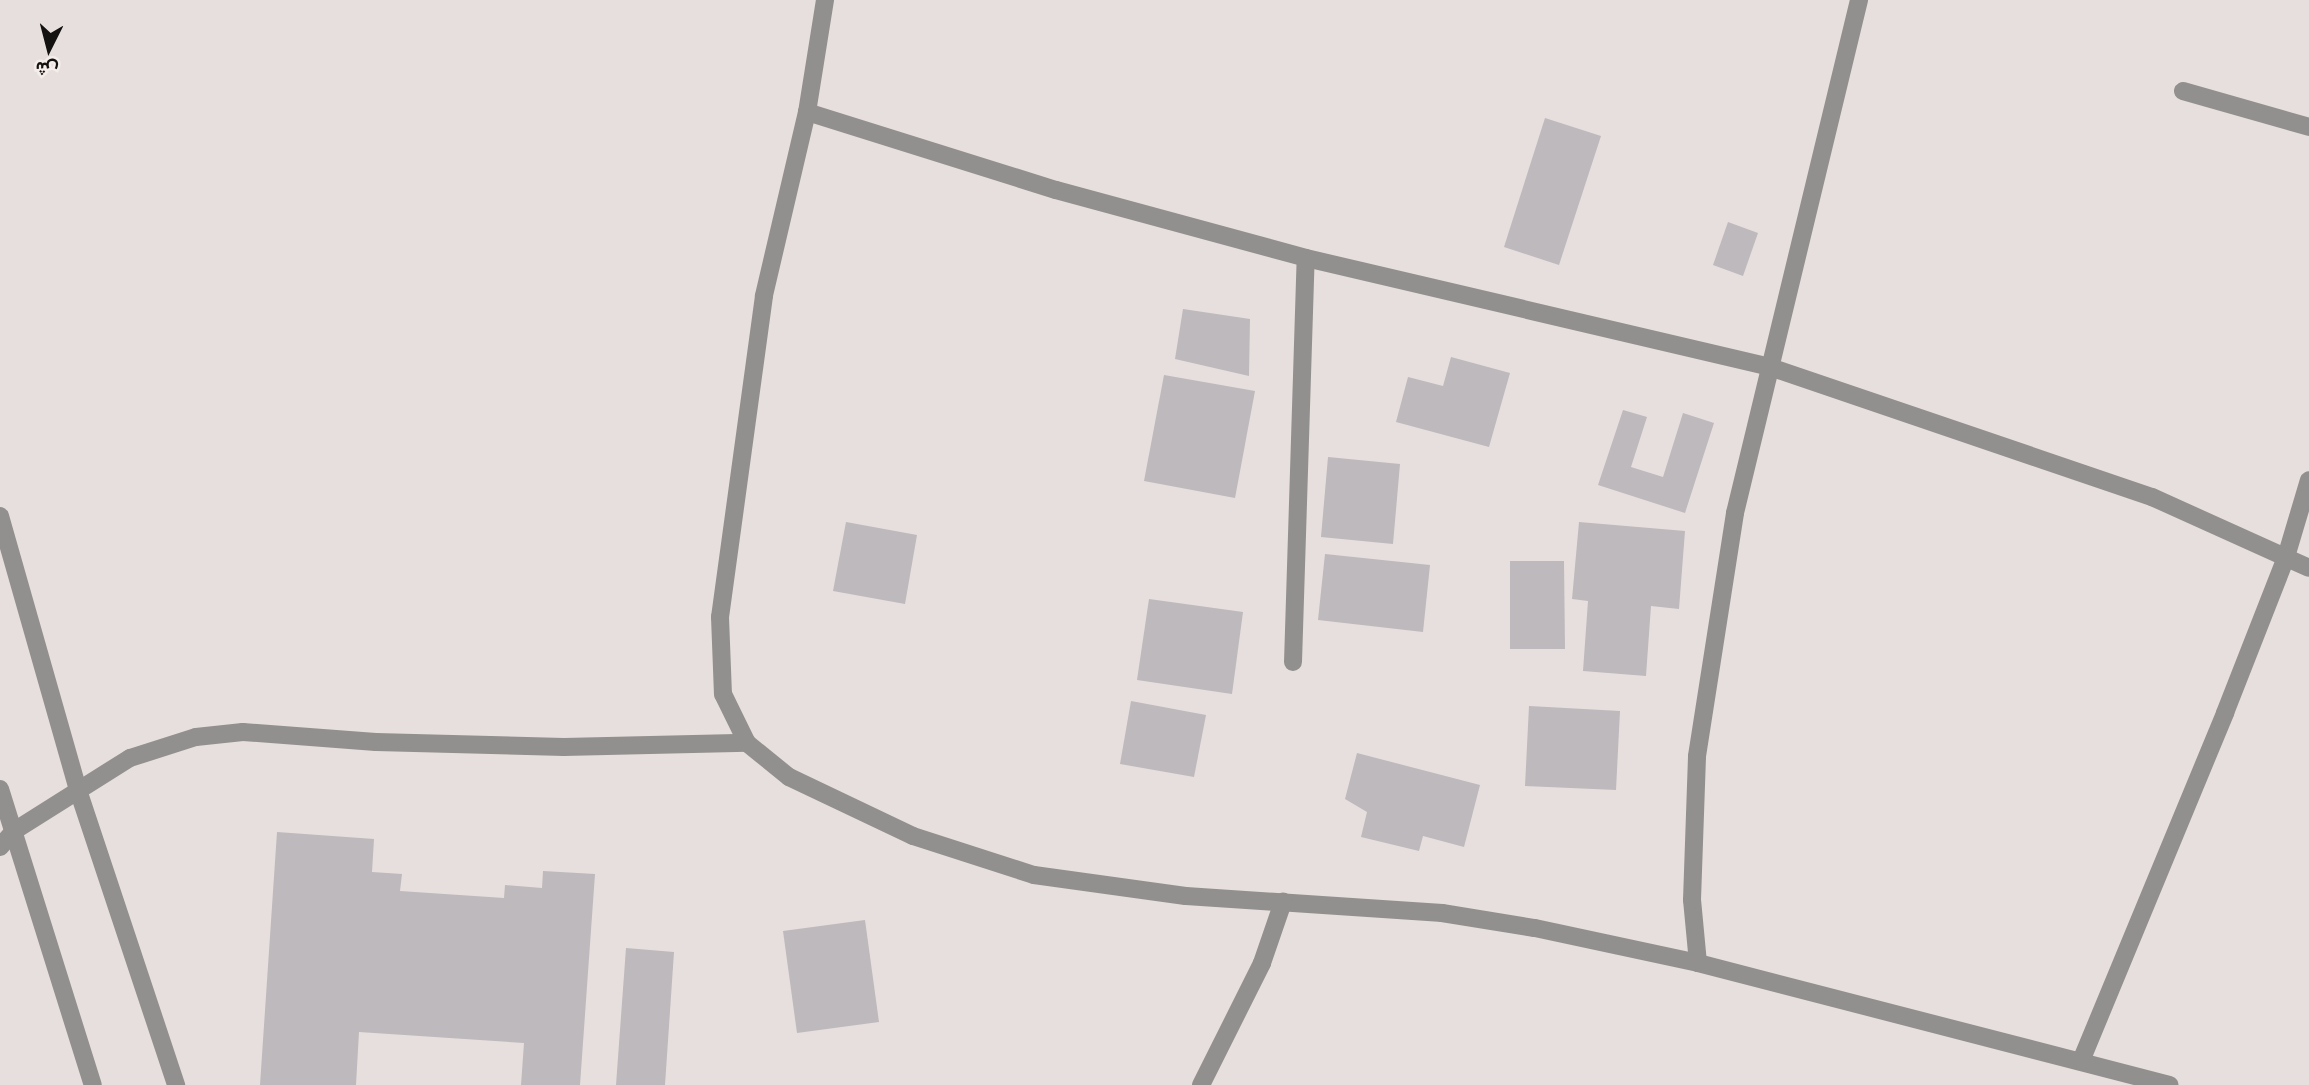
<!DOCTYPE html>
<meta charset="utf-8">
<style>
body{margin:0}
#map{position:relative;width:2309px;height:1085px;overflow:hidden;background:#e7dfdd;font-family:"Noto Serif",Vazirmatn,serif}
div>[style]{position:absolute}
.building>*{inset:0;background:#beb9bd}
.minor>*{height:18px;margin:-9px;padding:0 9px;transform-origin:9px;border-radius:9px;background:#92908e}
span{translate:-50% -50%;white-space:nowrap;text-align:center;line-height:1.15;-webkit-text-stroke:5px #f4edea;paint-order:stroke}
.north{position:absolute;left:14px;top:14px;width:70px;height:70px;-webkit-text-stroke:5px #f4edea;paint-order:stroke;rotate:186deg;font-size:19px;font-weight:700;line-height:28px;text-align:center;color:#141211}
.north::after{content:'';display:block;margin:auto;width:24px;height:32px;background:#141211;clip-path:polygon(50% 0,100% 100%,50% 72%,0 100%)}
</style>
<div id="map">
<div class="building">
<div style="clip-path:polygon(1545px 118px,1601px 136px,1559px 265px,1504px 247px)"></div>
<div style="clip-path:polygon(1728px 222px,1758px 233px,1743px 276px,1713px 265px)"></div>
<div style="clip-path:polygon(1183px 309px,1250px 319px,1249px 376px,1175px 359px)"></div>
<div style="clip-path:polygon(1451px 357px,1510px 373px,1489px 447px,1396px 422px,1408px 377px,1443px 386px)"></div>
<div style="clip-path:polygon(1164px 375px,1255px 391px,1235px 498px,1144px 481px)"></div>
<div style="clip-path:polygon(1623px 410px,1647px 417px,1631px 467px,1663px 477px,1683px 413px,1714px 423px,1685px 513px,1598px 485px)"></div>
<div style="clip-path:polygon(1328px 457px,1400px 464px,1393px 544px,1321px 537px)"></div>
<div style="clip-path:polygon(846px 522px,917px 535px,905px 604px,833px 591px)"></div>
<div style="clip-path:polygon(1579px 522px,1685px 531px,1679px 609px,1651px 606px,1646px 676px,1583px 671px,1588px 601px,1572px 599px)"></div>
<div style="clip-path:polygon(1325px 554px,1430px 565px,1423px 632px,1318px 620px)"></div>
<div style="clip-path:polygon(1510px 561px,1564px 561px,1565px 649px,1510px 649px)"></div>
<div style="clip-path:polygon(1149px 599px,1243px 612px,1232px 694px,1137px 680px)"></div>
<div style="clip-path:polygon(1131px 701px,1206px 715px,1194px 777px,1120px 764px)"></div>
<div style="clip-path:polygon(1529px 706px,1620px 711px,1616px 790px,1525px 786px)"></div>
<div style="clip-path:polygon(1357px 753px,1480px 785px,1464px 847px,1423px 836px,1419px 851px,1361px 837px,1367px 812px,1345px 799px)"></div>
<div style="clip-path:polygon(277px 832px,374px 839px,372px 872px,402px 874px,400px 891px,504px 898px,505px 885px,542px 888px,543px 871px,595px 874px,580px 1085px,521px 1085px,524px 1043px,359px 1032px,356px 1085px,260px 1085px)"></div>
<div style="clip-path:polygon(865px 920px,879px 1022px,797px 1033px,783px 931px)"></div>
<div style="clip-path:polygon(626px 948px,674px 952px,665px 1085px,616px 1085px)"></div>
</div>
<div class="minor">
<div style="left:825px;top:0;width:113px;rotate:99.1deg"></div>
<div style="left:807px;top:112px;width:189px;rotate:103.2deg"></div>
<div style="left:764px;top:296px;width:324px;rotate:97.8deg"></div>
<div style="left:720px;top:617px;width:77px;rotate:87.8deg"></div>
<div style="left:723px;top:694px;width:55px;rotate:63.9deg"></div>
<div style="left:747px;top:743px;width:54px;rotate:39deg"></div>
<div style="left:789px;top:777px;width:137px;rotate:25.4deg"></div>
<div style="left:913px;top:836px;width:127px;rotate:17.9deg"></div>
<div style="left:1034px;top:875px;width:153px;rotate:7.9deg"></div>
<div style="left:1186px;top:896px;width:257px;rotate:3.8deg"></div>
<div style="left:1442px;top:913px;width:94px;rotate:9.2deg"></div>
<div style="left:1535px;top:928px;width:167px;rotate:12.1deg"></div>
<div style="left:1698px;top:963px;width:487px;rotate:14.5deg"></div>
<div style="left:2183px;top:91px;width:131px;rotate:15.9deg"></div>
<div style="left:807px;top:112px;width:261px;rotate:17.4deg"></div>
<div style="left:1056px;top:190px;width:259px;rotate:15.2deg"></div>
<div style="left:1306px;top:258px;width:477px;rotate:13.2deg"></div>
<div style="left:1770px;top:367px;width:404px;rotate:18.8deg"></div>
<div style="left:2152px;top:497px;width:172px;rotate:24.3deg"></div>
<div style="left:0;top:516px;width:288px;rotate:74.1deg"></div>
<div style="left:79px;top:793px;width:308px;rotate:71.6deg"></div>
<div style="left:1293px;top:662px;width:404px;rotate:-88.2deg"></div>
<div style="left:0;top:789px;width:310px;rotate:72.6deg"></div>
<div style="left:0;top:847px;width:21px;rotate:-49deg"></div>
<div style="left:14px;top:831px;width:137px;rotate:-32.2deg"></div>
<div style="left:130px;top:758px;width:69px;rotate:-17.7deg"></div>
<div style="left:196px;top:737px;width:47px;rotate:-6.1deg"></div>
<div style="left:243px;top:732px;width:133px;rotate:4.3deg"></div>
<div style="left:376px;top:742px;width:188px;rotate:1.5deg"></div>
<div style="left:564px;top:747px;width:183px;rotate:-1.3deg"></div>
<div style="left:1698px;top:963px;width:63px;rotate:-95.4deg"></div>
<div style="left:1692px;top:900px;width:144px;rotate:-88deg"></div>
<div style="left:1697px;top:756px;width:246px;rotate:-81.1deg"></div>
<div style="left:1735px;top:513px;width:528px;rotate:-76.41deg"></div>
<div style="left:2081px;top:1061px;width:377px;rotate:-67.5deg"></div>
<div style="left:2225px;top:713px;width:168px;rotate:-68.6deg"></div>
<div style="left:2286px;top:557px;width:80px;rotate:-73.4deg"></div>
<div style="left:1201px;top:1085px;width:136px;rotate:-63.4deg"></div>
<div style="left:1262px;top:963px;width:65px;rotate:-71deg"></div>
</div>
<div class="north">ش</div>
</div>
